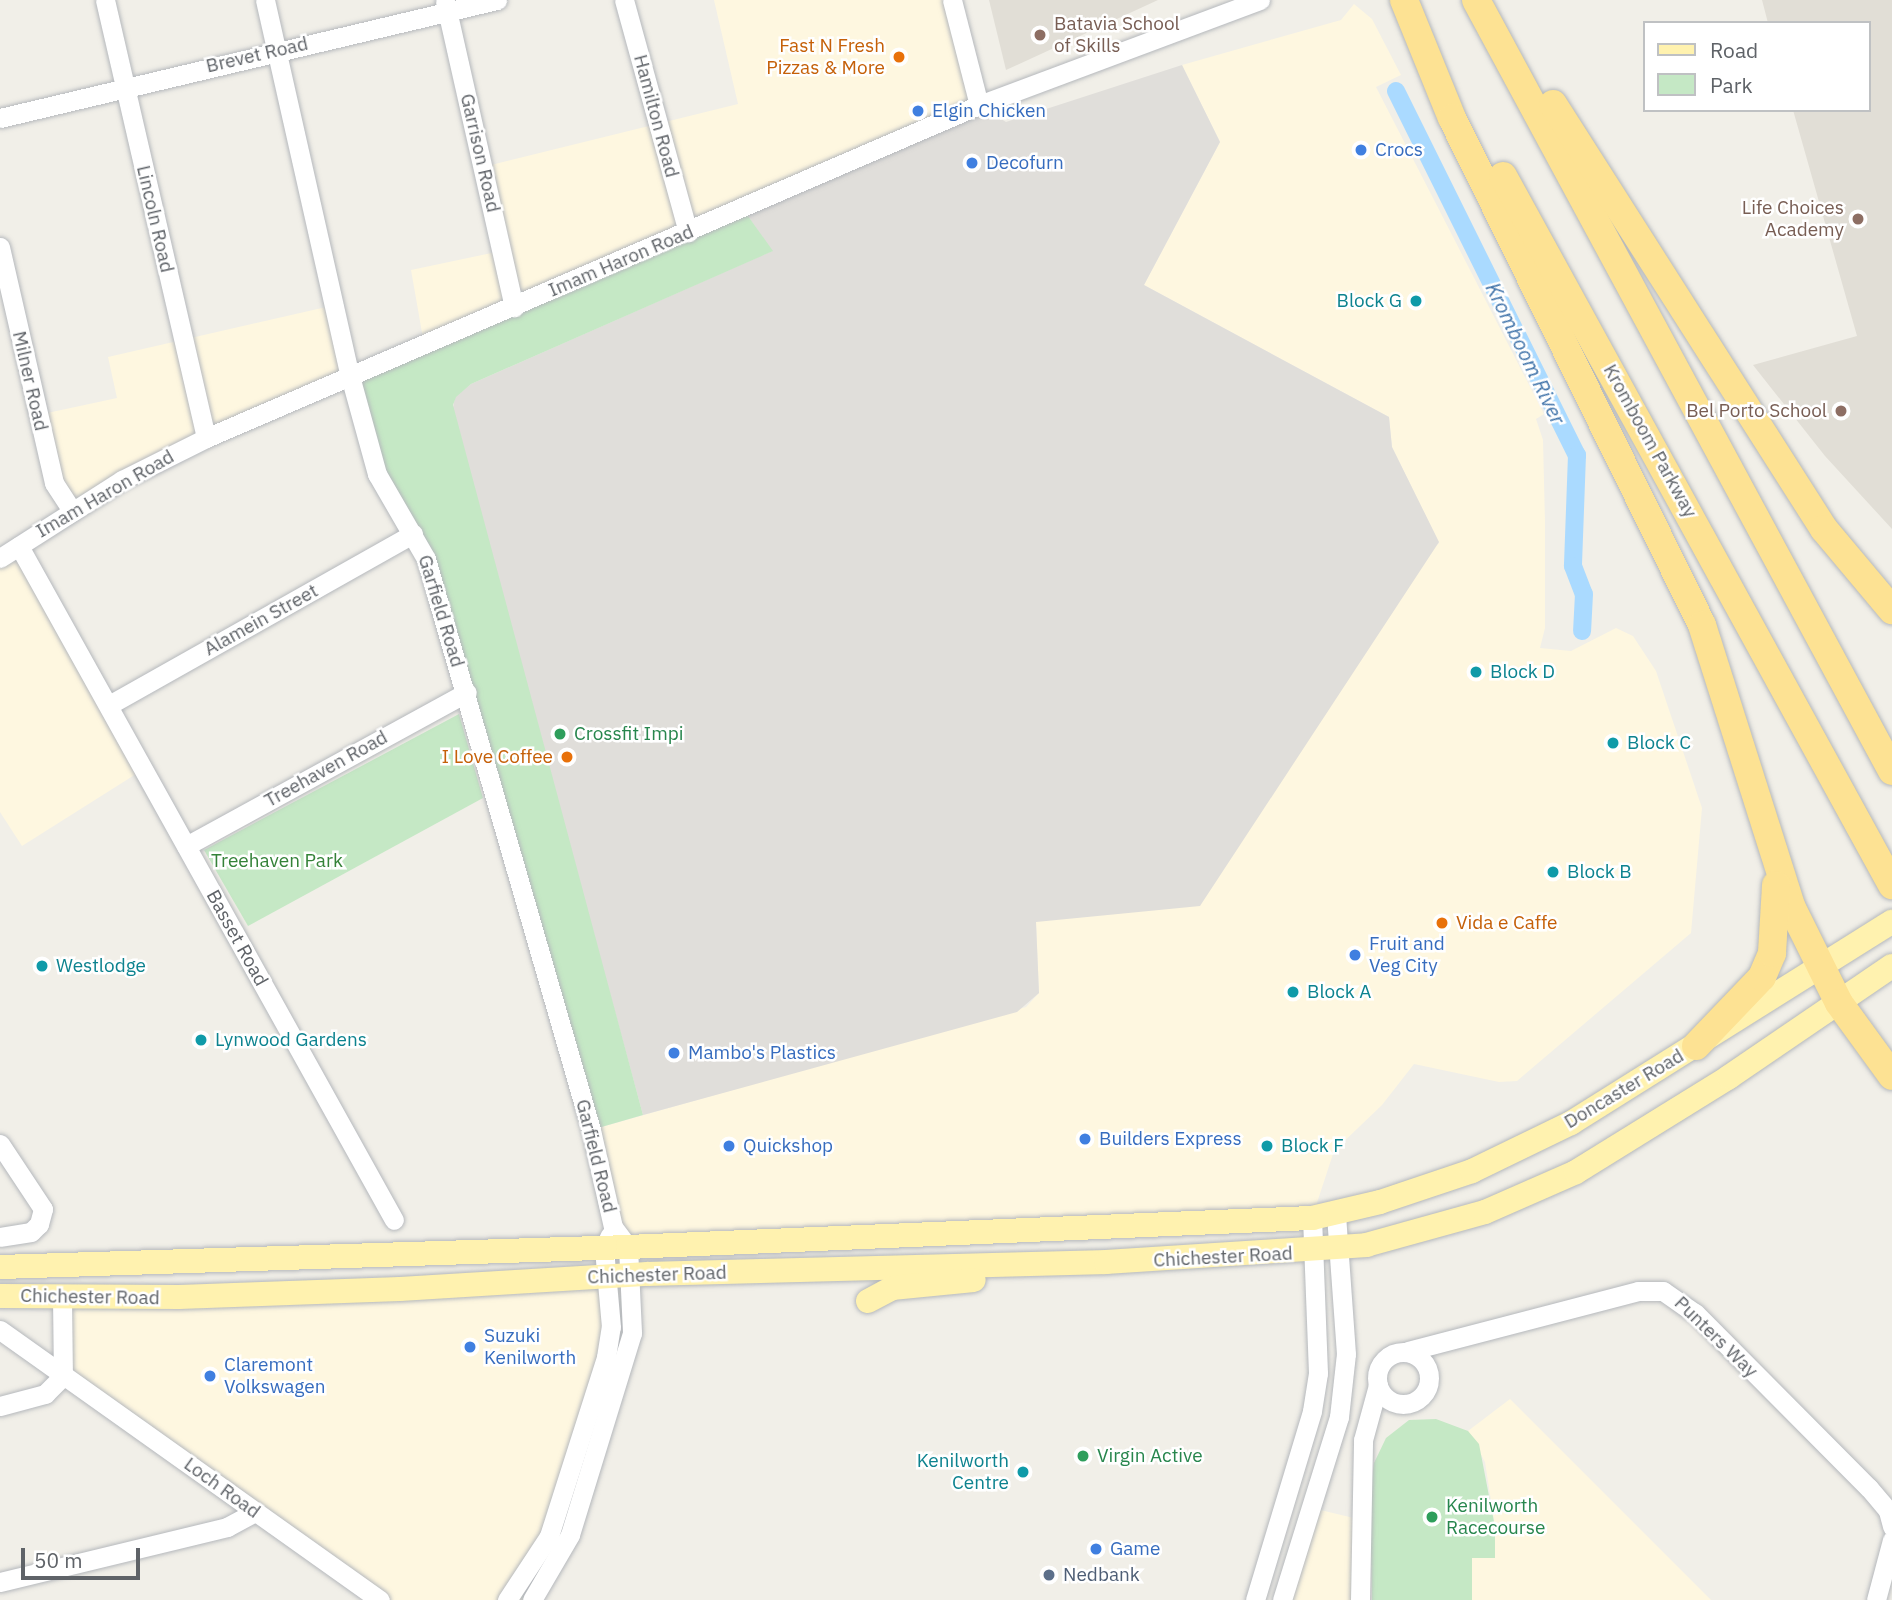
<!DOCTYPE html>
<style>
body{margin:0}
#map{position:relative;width:1892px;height:1600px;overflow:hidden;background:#f1efe8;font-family:"IBM Plex Sans",sans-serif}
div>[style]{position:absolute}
.commercial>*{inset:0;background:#fef7e0}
.industrial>*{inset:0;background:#e0deda}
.education>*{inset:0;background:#e1ded6}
.green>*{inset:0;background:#c5e8c5}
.canal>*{height:18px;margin:-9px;padding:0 9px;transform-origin:9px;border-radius:9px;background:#aadaff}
.roads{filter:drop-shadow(0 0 2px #b5b8bc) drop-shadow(0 0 2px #b5b8bc)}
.minor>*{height:19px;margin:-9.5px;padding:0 9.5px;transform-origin:9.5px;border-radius:9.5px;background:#fff}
.minor>.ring{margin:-9.5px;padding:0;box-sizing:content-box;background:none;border:19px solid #fff;border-radius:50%}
.major>*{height:24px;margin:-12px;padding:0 12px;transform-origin:12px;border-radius:12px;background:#fff2af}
.highway>*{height:28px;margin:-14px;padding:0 14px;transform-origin:14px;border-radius:14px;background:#fde293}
.dots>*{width:19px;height:19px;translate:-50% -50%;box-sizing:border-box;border:4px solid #fff;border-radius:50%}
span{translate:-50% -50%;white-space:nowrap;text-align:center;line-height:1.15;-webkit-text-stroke:5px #fff;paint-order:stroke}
.education-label{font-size:19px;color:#785e54}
.left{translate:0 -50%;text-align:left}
.right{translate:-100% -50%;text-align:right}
.food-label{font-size:19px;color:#c56008}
.street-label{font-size:19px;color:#5f6368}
.shop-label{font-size:19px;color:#366cbe}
.culture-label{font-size:19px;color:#0d838f}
.leisure-label{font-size:19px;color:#27864d}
.park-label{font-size:19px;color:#348238}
.service-label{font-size:19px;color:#4e5e75}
.water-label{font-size:21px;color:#4174aa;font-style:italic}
.legend{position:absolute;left:1643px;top:21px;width:228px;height:91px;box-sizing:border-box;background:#fff;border:2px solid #bfc1c3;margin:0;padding:9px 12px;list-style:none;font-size:21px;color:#5f6368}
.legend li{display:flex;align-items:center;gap:14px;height:35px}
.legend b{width:35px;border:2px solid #bfc1c3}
.scale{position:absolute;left:21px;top:1548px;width:119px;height:32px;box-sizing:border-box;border:4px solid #5f6368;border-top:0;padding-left:9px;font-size:21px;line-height:24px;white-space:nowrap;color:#5f6368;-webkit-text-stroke:5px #fff;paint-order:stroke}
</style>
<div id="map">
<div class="commercial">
<div style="clip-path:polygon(714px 0,952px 0,979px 105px,424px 344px,411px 270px,501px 251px,483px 167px,738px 104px)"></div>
<div style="clip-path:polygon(1354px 4px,1372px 19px,1401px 75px,1376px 87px,1544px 414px,1536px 419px,1543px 440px,1545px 522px,1545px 628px,1540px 648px,1571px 651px,1616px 628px,1633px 636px,1656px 671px,1702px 808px,1691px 933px,1517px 1081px,1499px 1082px,1414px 1064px,1382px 1105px,1334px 1151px,1312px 1218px,628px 1247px,591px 1130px,1026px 1007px,1039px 993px,1036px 922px,1439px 543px,1392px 447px,1389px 417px,1144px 285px,1220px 142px,1182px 65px,1341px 20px)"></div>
<div style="clip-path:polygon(335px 305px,350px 376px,72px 511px,38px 415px,117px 398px,108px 357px)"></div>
<div style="clip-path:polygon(19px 546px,144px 769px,22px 846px,0 812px,0 555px)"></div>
<div style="clip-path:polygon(630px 1275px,633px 1303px,592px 1463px,532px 1600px,380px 1600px,63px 1376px,62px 1297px)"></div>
<div style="clip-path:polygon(1510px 1399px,1711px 1600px,1472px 1600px,1472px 1558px,1495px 1558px,1495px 1527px,1485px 1462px,1468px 1431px)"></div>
<div style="clip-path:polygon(1312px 1508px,1358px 1519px,1360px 1600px,1282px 1600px)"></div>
</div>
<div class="industrial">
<div style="clip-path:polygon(1182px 65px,1220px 142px,1144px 285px,1389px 417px,1392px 447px,1439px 542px,1200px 906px,1036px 922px,1039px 993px,1017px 1012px,643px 1115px,452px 413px,455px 397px,471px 384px,772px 251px,743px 209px,979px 105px,1006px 122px)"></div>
</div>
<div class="education">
<div style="clip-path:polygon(989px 0,1158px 0,1006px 70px)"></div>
<div style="clip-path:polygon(1762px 0,1892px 0,1892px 529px,1825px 456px,1753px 365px,1857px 336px,1793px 110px,1869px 110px,1869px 23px,1768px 23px)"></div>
</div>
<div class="green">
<div style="clip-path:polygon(743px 209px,773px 251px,471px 384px,456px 397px,453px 405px,643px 1115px,591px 1130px,426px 559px,390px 502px,350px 376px)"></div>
<div style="clip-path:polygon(459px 714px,483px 798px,248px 926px,204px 850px)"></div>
<div style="clip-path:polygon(1436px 1419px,1468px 1431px,1479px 1444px,1495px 1527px,1495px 1558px,1472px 1558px,1472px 1600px,1372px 1600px,1370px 1490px,1374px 1463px,1386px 1438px,1409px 1420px)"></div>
</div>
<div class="canal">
<div style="left:1396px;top:91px;width:407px;rotate:63.6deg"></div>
<div style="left:1577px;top:455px;width:111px;rotate:92.1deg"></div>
<div style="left:1573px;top:566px;width:30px;rotate:69deg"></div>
<div style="left:1584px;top:594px;width:37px;rotate:93deg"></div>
</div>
<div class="roads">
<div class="minor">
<div style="left:105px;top:0;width:449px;rotate:77deg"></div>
<div style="left:265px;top:0;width:385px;rotate:77.3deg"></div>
<div style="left:350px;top:376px;width:102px;rotate:74.6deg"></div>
<div style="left:377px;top:474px;width:98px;rotate:60deg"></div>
<div style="left:426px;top:559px;width:594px;rotate:73.88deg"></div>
<div style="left:591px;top:1130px;width:99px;rotate:77.2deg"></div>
<div style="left:613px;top:1227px;width:25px;rotate:53deg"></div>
<div style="left:628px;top:1247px;width:86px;rotate:87.3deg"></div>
<div style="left:632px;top:1333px;width:211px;rotate:107.1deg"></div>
<div style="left:570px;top:1535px;width:75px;rotate:120.3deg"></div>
<div style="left:624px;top:0;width:241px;rotate:74.6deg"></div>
<div style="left:952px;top:0;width:108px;rotate:75.6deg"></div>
<div style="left:445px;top:1px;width:314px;rotate:77.3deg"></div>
<div style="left:0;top:118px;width:511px;rotate:-13.36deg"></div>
<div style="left:0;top:247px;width:242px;rotate:77.1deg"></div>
<div style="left:54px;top:483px;width:33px;rotate:57deg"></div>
<div style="left:19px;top:546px;width:771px;rotate:60.91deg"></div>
<div style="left:0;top:558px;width:145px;rotate:-32.6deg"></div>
<div style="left:122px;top:480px;width:94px;rotate:-26.6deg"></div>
<div style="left:206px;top:438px;width:842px;rotate:-23.31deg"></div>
<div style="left:979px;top:105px;width:300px;rotate:-20.5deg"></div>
<div style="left:109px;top:705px;width:349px;rotate:-29.4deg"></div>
<div style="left:186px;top:846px;width:320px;rotate:-28.7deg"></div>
<div style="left:0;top:1144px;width:78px;rotate:56.5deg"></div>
<div style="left:43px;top:1209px;width:16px;rotate:105deg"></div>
<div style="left:39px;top:1224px;width:11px;rotate:135deg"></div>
<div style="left:31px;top:1232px;width:31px;rotate:171deg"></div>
<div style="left:62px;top:1297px;width:79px;rotate:89.3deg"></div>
<div style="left:0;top:1330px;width:466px;rotate:35.4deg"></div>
<div style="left:1408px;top:1351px;width:238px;rotate:-14.6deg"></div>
<div style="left:1638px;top:1291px;width:25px"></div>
<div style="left:1663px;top:1291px;width:39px;rotate:35deg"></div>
<div style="left:1695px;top:1313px;width:247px;rotate:45.2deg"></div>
<div style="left:1869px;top:1488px;width:30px;rotate:50deg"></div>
<div style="left:1888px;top:1511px;width:16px;rotate:75deg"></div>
<div class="ring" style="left:1377px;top:1352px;width:33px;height:33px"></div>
<div style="left:0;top:1406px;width:47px;rotate:-14.9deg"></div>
<div style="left:45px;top:1394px;width:25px;rotate:-45deg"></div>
<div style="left:0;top:1582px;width:234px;rotate:-13.6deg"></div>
<div style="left:227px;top:1527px;width:32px;rotate:-28deg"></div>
<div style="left:507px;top:1600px;width:77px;rotate:-56.7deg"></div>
<div style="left:549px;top:1536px;width:188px;rotate:-72.3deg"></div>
<div style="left:606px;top:1357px;width:30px;rotate:-81deg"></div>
<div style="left:611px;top:1327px;width:79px;rotate:-95.1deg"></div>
<div style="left:604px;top:1248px;width:14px;rotate:-65deg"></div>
<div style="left:1255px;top:1600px;width:197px;rotate:-73.2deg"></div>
<div style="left:1312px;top:1411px;width:38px;rotate:-81deg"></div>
<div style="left:1318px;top:1373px;width:155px;rotate:-92.2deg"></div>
<div style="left:1282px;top:1600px;width:192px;rotate:-72.7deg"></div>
<div style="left:1339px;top:1417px;width:63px;rotate:-83.7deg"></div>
<div style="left:1346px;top:1354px;width:141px;rotate:-94.1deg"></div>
<div style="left:1360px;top:1600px;width:160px;rotate:-88.9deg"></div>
<div style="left:1363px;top:1440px;width:57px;rotate:-74.7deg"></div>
<div style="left:1876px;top:1600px;width:62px;rotate:-75.1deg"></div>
</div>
<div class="major">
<div style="left:0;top:1267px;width:628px;rotate:-1.82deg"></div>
<div style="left:628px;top:1247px;width:685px;rotate:-2.43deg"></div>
<div style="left:1312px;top:1218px;width:70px;rotate:-13.2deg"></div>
<div style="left:1380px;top:1202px;width:97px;rotate:-18.6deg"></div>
<div style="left:1472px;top:1171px;width:110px;rotate:-25.9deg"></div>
<div style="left:1571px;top:1123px;width:379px;rotate:-32.1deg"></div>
<div style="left:0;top:1296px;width:179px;rotate:0.3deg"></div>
<div style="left:179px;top:1297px;width:221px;rotate:-2.1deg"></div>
<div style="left:400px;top:1289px;width:248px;rotate:-3.5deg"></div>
<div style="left:648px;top:1274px;width:458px;rotate:-1.5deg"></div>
<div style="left:1106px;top:1262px;width:261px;rotate:-3.7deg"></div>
<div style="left:1366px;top:1245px;width:123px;rotate:-15.5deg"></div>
<div style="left:1485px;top:1212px;width:99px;rotate:-23.7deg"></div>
<div style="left:1576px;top:1172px;width:180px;rotate:-31.8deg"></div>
<div style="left:1729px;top:1077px;width:197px;rotate:-34.3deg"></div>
<div style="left:868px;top:1301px;width:27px;rotate:-28deg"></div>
<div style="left:892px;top:1288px;width:82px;rotate:-5.6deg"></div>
</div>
<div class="highway">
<div style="left:1404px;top:0;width:127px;rotate:67.9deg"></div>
<div style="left:1452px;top:118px;width:565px;rotate:63.75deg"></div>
<div style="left:1702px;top:625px;width:295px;rotate:72.4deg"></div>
<div style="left:1791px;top:906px;width:108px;rotate:63.7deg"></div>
<div style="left:1839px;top:1003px;width:90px;rotate:54deg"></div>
<div style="left:1476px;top:0;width:876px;rotate:61.65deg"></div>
<div style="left:1553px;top:104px;width:504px;rotate:57.48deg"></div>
<div style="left:1824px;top:529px;width:106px;rotate:50deg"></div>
<div style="left:1503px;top:176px;width:809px;rotate:61.25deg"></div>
<div style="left:1696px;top:1046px;width:95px;rotate:-46.3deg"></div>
<div style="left:1762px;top:977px;width:26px;rotate:-67deg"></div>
<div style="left:1772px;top:953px;width:68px;rotate:-86.6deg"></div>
</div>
</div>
<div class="dots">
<div style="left:1040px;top:35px;background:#8d6e63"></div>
<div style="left:899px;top:57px;background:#e8710a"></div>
<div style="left:918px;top:111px;background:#3f7fe0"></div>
<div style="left:1361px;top:150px;background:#3f7fe0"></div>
<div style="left:972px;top:163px;background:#3f7fe0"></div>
<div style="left:1858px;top:219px;background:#8d6e63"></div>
<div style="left:1416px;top:301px;background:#0f9aa8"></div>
<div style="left:1841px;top:411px;background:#8d6e63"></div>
<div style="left:1476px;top:672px;background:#0f9aa8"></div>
<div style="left:560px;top:734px;background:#2e9e5b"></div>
<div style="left:1613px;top:743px;background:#0f9aa8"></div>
<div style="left:567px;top:757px;background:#e8710a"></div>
<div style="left:1553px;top:872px;background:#0f9aa8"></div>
<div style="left:1442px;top:923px;background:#e8710a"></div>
<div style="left:1355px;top:955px;background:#3f7fe0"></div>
<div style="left:42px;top:966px;background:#0f9aa8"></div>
<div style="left:1293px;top:992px;background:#0f9aa8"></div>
<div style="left:201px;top:1040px;background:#0f9aa8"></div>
<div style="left:674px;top:1053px;background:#3f7fe0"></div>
<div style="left:1085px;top:1139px;background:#3f7fe0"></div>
<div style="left:729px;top:1146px;background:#3f7fe0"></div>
<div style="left:1267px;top:1146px;background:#0f9aa8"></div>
<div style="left:470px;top:1347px;background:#3f7fe0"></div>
<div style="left:210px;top:1376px;background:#3f7fe0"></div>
<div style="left:1083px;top:1456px;background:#2e9e5b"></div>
<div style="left:1023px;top:1472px;background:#0f9aa8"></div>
<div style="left:1432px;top:1517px;background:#2e9e5b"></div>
<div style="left:1096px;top:1549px;background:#3f7fe0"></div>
<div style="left:1049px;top:1575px;background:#5c6f8a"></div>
</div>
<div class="education-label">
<span class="left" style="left:1054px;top:35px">Batavia School<br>of Skills</span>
<span class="right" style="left:1844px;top:219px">Life Choices<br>Academy</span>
<span class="right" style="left:1827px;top:411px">Bel Porto School</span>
</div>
<div class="food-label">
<span class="right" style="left:885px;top:57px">Fast N Fresh<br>Pizzas &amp; More</span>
<span class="right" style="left:553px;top:757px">I Love Coffee</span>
<span class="left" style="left:1456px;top:923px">Vida e Caffe</span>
</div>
<div class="street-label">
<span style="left:257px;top:55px;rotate:-13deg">Brevet Road</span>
<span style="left:656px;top:116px;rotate:75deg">Hamilton Road</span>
<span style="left:480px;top:153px;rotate:77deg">Garrison Road</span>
<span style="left:155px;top:219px;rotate:77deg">Lincoln Road</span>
<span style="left:621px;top:261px;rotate:-23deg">Imam Haron Road</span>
<span style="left:30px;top:381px;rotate:77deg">Milner Road</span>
<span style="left:1650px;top:441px;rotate:61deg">Kromboom Parkway</span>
<span style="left:105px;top:494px;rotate:-30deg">Imam Haron Road</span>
<span style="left:441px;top:611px;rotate:73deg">Garfield Road</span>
<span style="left:261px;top:620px;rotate:-29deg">Alamein Street</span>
<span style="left:326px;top:769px;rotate:-29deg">Treehaven Road</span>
<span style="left:237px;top:938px;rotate:61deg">Basset Road</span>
<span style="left:1624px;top:1089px;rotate:-31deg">Doncaster Road</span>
<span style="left:596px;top:1156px;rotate:76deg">Garfield Road</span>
<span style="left:1223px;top:1257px;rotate:-3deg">Chichester Road</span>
<span style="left:657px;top:1275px;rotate:-2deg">Chichester Road</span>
<span style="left:90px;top:1297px;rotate:1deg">Chichester Road</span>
<span style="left:1716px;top:1337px;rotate:44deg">Punters Way</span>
<span style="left:222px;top:1488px;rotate:36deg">Loch Road</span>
</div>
<div class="shop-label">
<span class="left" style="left:932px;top:111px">Elgin Chicken</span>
<span class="left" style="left:1375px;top:150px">Crocs</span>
<span class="left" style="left:986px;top:163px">Decofurn</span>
<span class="left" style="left:1369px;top:955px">Fruit and<br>Veg City</span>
<span class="left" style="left:688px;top:1053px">Mambo's Plastics</span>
<span class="left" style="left:1099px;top:1139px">Builders Express</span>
<span class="left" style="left:743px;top:1146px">Quickshop</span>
<span class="left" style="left:484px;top:1347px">Suzuki<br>Kenilworth</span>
<span class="left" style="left:224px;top:1376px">Claremont<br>Volkswagen</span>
<span class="left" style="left:1110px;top:1549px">Game</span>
</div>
<div class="culture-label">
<span class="right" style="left:1402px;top:301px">Block G</span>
<span class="left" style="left:1490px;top:672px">Block D</span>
<span class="left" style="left:1627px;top:743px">Block C</span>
<span class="left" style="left:1567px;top:872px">Block B</span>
<span class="left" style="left:56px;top:966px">Westlodge</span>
<span class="left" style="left:1307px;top:992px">Block A</span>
<span class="left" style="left:215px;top:1040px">Lynwood Gardens</span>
<span class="left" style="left:1281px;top:1146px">Block F</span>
<span class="right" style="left:1009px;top:1472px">Kenilworth<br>Centre</span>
</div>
<div class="leisure-label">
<span class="left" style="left:574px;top:734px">Crossfit Impi</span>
<span class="left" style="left:1097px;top:1456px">Virgin Active</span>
<span class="left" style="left:1446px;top:1517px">Kenilworth<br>Racecourse</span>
</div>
<div class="park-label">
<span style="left:277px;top:861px">Treehaven Park</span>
</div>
<div class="service-label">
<span class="left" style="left:1063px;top:1575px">Nedbank</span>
</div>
<div class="water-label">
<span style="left:1526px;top:353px;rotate:64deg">Kromboom River</span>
</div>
<ul class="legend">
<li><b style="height:9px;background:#fff2af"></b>Road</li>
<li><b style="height:19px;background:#c5e8c5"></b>Park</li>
</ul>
<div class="scale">50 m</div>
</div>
